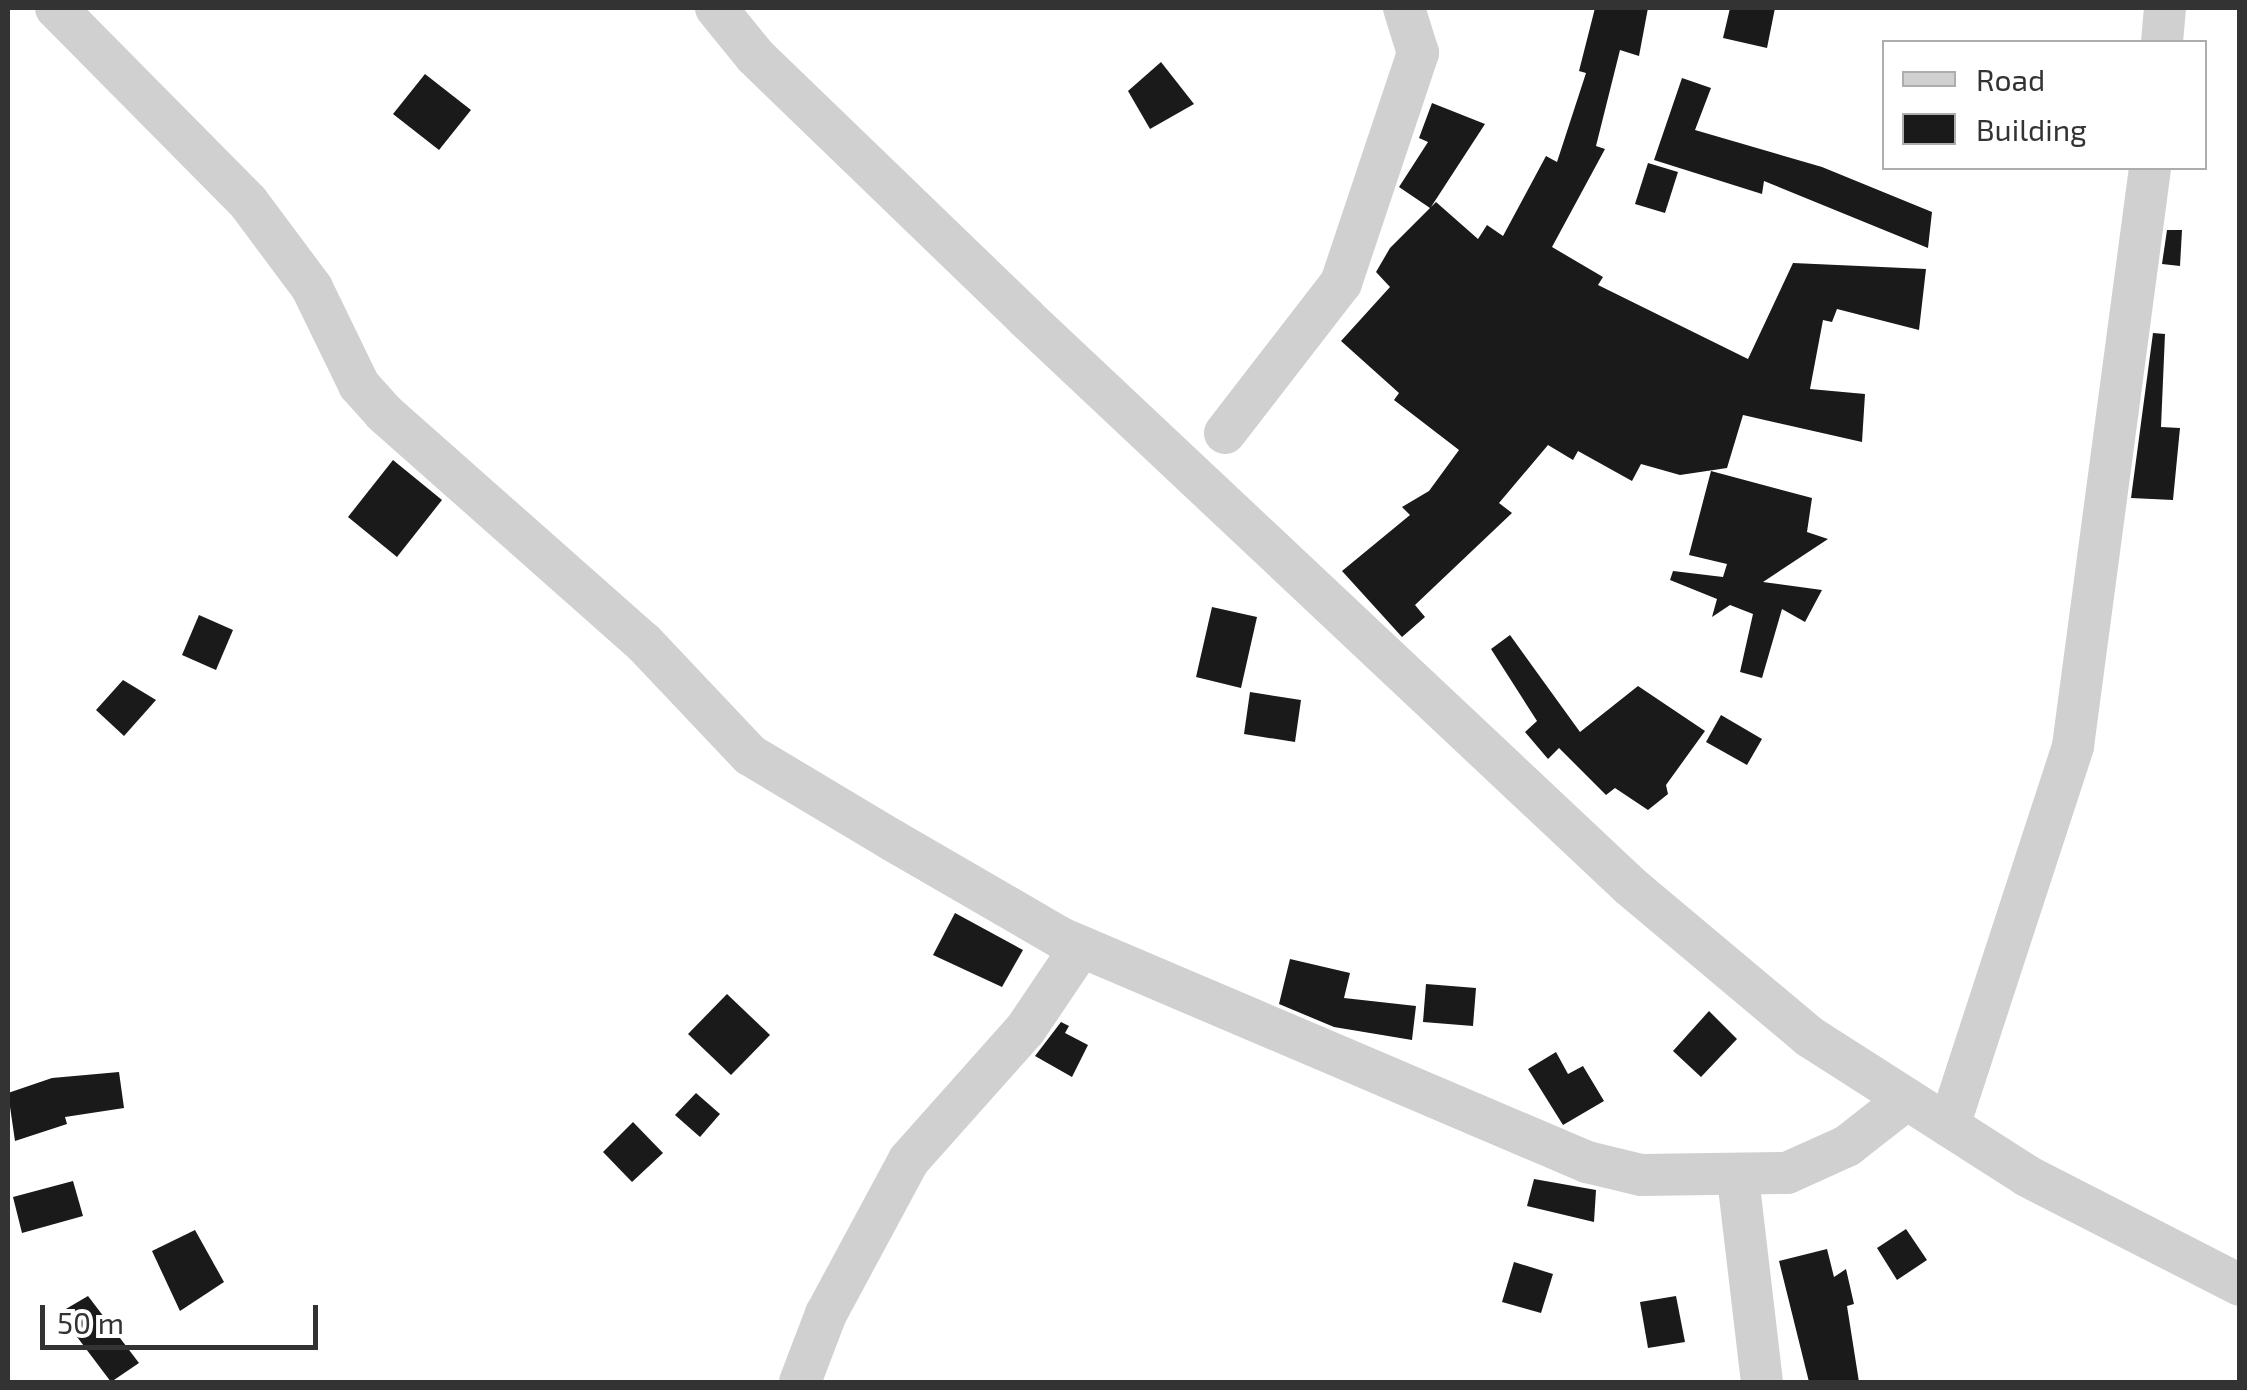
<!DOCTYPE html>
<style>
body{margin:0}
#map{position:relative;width:2247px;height:1390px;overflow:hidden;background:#fff;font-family:"Exo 2",sans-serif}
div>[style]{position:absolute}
.building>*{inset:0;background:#1a1a1a}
.minor>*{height:42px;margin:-21px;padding:0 21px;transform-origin:21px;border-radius:21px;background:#d0d0d0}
span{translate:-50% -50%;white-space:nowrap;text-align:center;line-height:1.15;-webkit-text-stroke:10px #fff;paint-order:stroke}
.frame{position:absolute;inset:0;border:10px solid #333;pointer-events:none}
.legend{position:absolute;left:1882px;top:40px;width:325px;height:130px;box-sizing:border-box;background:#fff;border:2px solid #adadad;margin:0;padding:12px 18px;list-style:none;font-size:30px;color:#333}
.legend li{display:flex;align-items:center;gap:20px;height:50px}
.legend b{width:50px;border:2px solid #adadad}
.scale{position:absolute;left:40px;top:1305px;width:278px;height:45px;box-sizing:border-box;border:5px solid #333;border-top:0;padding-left:12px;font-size:30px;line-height:35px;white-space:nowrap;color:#333;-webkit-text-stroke:8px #fff;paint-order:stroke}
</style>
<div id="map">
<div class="building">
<div style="clip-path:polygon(1595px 8px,1648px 8px,1639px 56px,1620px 50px,1596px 146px,1605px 149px,1552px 247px,1603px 277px,1598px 285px,1748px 359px,1793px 263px,1926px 269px,1919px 330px,1837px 309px,1832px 322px,1823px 320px,1810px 389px,1865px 394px,1862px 442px,1743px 415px,1727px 468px,1680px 475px,1641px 464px,1632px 481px,1578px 451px,1573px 460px,1548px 445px,1499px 503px,1512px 513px,1415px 605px,1425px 617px,1402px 637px,1342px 571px,1410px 515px,1402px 507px,1429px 491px,1459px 450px,1394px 400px,1399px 393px,1341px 341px,1390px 287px,1376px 272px,1390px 248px,1430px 208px,1399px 187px,1428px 142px,1419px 138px,1432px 103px,1485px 124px,1431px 207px,1436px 202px,1478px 239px,1487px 225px,1503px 236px,1546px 156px,1557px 162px,1586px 73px,1579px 71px)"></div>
<div style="clip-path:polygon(1730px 8px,1775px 8px,1767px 48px,1723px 38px)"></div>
<div style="clip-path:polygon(1161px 62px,1194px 104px,1150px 129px,1128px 91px)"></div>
<div style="clip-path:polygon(425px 74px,471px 110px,439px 150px,393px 114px)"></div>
<div style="clip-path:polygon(1682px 78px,1711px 88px,1695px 130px,1822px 167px,1932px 212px,1928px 248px,1764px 181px,1762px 194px,1654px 160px)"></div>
<div style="clip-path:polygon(1648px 163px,1678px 172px,1665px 213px,1635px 204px)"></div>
<div style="clip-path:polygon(2167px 230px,2182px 230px,2180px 266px,2162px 264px)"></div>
<div style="clip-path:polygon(2153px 333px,2165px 334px,2161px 427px,2180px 428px,2173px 500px,2131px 498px)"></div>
<div style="clip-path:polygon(393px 460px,442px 500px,397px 557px,348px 517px)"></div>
<div style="clip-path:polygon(1711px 471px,1812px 498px,1807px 532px,1828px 539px,1763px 582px,1822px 590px,1805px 622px,1782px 609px,1762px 678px,1740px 672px,1753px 614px,1730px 605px,1712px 617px,1717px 599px,1670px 580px,1673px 571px,1723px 577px,1727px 564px,1689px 555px)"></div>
<div style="clip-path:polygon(1212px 607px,1257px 617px,1241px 688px,1196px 677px)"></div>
<div style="clip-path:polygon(199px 615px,233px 630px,216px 670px,182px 655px)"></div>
<div style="clip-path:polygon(1510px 635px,1580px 732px,1638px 686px,1705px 731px,1666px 785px,1668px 794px,1648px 810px,1615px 788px,1606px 795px,1559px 748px,1548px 759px,1525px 732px,1537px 721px,1491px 649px)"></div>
<div style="clip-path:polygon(123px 680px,156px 700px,124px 736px,96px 710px)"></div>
<div style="clip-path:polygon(1250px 692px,1301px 700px,1295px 742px,1244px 734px)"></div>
<div style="clip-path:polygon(1721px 715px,1762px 739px,1747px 765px,1706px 742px)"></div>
<div style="clip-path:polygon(955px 913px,1023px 950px,1002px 987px,933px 955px)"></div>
<div style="clip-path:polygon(1290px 959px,1350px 973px,1344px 998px,1416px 1006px,1412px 1040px,1334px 1027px,1279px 1004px)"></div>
<div style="clip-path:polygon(1426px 984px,1476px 988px,1473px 1026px,1423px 1022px)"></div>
<div style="clip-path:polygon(727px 994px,770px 1035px,731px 1075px,688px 1034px)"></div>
<div style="clip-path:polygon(1709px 1011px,1737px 1039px,1701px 1077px,1673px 1051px)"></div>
<div style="clip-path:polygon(1061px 1022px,1069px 1026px,1065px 1033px,1088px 1045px,1072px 1077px,1035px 1056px)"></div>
<div style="clip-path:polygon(1556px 1052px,1568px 1074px,1583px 1066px,1604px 1101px,1563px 1125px,1528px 1069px)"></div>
<div style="clip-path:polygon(119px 1072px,124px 1108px,65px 1117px,67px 1124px,15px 1141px,8px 1093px,52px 1078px)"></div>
<div style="clip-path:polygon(696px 1093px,720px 1114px,700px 1137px,675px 1115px)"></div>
<div style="clip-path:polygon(633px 1122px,663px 1153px,632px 1182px,603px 1152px)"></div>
<div style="clip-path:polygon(1534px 1179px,1596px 1190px,1594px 1222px,1527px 1206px)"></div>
<div style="clip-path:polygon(73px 1181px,83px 1216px,22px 1233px,13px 1197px)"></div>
<div style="clip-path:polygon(1906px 1229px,1927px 1260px,1897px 1280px,1877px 1248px)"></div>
<div style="clip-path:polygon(195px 1230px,224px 1282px,180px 1311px,152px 1251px)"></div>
<div style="clip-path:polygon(1827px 1249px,1834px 1277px,1846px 1269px,1854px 1304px,1847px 1306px,1859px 1382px,1809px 1382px,1779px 1261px)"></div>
<div style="clip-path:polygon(1514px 1262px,1553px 1274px,1541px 1313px,1502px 1302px)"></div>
<div style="clip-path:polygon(88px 1296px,139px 1363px,111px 1382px,59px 1313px)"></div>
<div style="clip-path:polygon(1676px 1296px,1685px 1342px,1648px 1348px,1640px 1302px)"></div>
</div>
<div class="minor">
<div style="left:56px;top:8px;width:273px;rotate:45.3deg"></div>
<div style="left:248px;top:202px;width:107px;rotate:53.3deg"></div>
<div style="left:312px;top:288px;width:108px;rotate:64.1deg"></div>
<div style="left:359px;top:385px;width:38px;rotate:48deg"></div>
<div style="left:384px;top:413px;width:347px;rotate:41.5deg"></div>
<div style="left:644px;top:643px;width:154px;rotate:46.6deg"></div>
<div style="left:750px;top:755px;width:165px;rotate:30.9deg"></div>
<div style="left:892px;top:840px;width:195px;rotate:30.1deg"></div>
<div style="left:1061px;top:938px;width:572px;rotate:23.07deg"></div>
<div style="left:1587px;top:1162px;width:56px;rotate:13.5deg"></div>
<div style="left:1641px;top:1175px;width:146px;rotate:-0.8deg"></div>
<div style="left:1787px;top:1173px;width:66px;rotate:-24.2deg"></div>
<div style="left:1847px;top:1146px;width:76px;rotate:-38.1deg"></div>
<div style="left:716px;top:8px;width:62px;rotate:50.9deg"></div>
<div style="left:755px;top:56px;width:376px;rotate:44deg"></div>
<div style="left:1025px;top:317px;width:831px;rotate:43.24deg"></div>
<div style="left:1630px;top:886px;width:235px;rotate:40deg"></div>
<div style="left:1810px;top:1037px;width:258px;rotate:32.6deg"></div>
<div style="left:2027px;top:1176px;width:239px;rotate:27.1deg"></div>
<div style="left:2162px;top:42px;width:34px;rotate:-85deg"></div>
<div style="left:1225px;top:433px;width:190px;rotate:-52.3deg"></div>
<div style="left:1341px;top:283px;width:243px;rotate:-71.5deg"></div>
<div style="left:1418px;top:53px;width:47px;rotate:-107.3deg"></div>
<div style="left:1949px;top:1126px;width:400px;rotate:-71.9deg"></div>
<div style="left:2073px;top:746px;width:583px;rotate:-82.41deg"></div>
<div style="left:1738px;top:1178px;width:205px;rotate:83.3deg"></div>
<div style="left:800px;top:1382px;width:73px;rotate:-69.1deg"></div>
<div style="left:826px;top:1314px;width:175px;rotate:-61.7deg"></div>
<div style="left:909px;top:1160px;width:174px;rotate:-48.3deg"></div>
<div style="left:1025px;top:1030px;width:100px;rotate:-56deg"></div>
</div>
<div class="frame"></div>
<ul class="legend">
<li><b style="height:12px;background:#d0d0d0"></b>Road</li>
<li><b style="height:28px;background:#1a1a1a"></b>Building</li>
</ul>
<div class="scale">50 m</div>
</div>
